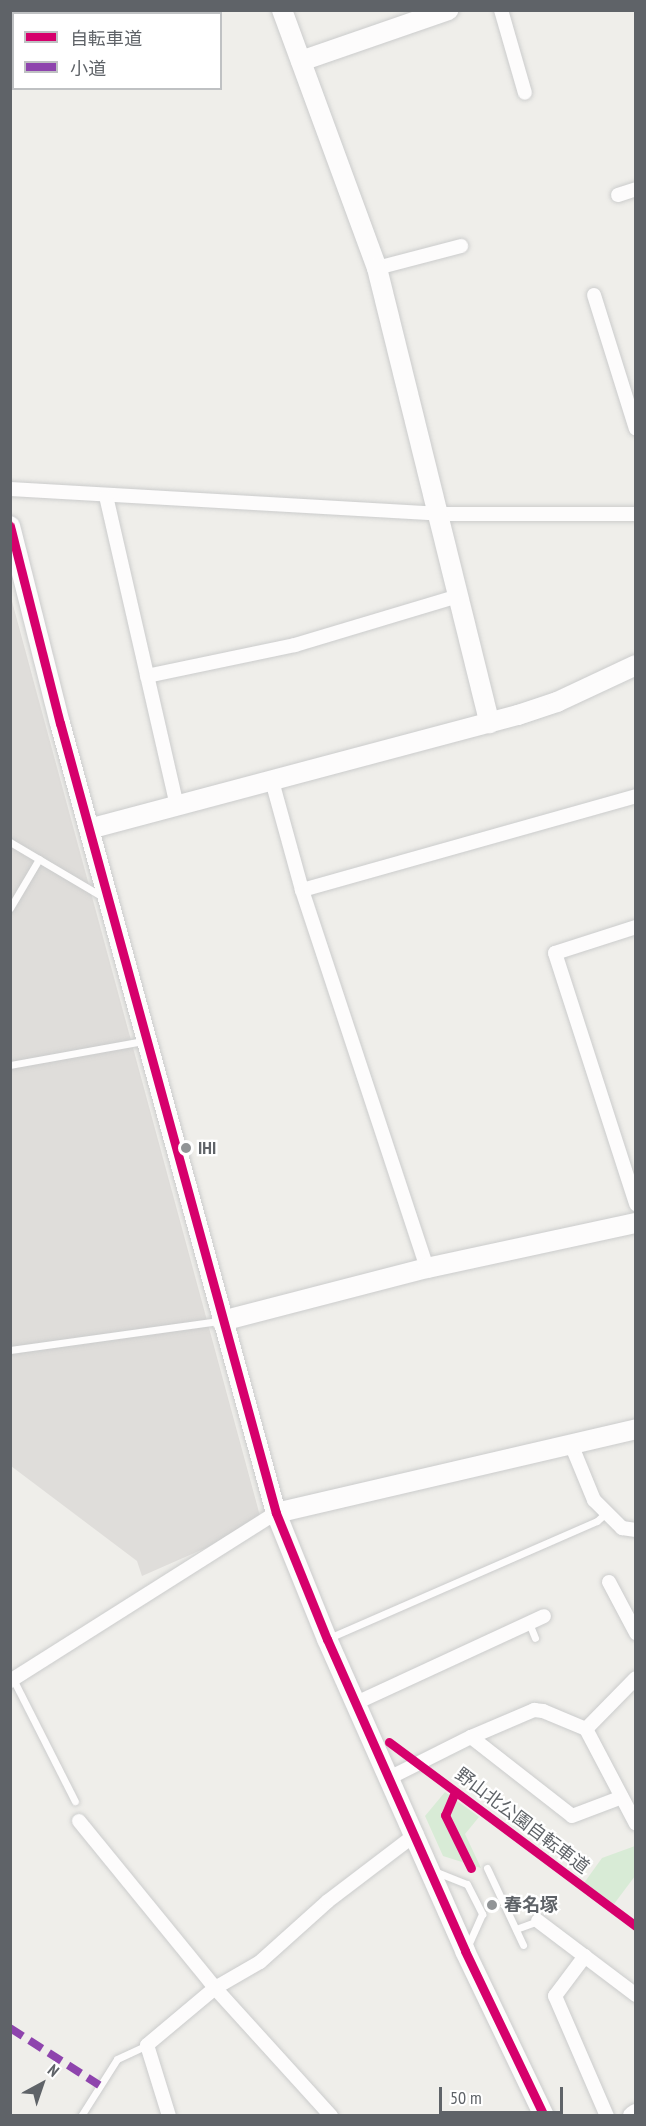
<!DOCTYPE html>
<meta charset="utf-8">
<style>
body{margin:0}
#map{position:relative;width:646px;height:2126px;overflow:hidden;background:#efeeea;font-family:"PT Sans Narrow","Noto Sans JP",sans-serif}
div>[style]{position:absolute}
.industrial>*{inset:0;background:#dfddda}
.green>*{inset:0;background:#d8ebd6}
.roads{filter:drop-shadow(0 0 2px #cbcccc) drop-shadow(0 0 2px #cbcccc)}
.lane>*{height:7px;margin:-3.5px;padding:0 3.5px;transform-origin:3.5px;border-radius:3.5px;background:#fdfcfc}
.street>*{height:14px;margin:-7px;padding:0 7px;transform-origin:7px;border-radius:7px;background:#fdfcfc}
.secondary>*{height:20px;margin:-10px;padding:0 10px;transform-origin:10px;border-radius:10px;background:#fdfcfc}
.quiet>*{height:8px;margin-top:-4px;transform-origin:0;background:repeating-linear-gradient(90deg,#8e44ad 0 15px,transparent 0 23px)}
.cycleway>*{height:9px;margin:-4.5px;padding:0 4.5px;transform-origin:4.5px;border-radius:4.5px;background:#d6006c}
.dots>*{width:16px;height:16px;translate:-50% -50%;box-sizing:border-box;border:3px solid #fff;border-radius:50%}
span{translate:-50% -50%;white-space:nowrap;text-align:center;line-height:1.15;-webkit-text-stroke:4.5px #fff;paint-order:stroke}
.poi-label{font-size:18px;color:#5f6368;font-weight:700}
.left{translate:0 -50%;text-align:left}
.street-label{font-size:18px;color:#5f6368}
.frame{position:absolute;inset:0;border:12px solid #5f6368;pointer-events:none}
.legend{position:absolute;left:12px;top:12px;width:210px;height:78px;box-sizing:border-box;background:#fff;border:2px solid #bfc1c3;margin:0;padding:8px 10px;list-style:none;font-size:18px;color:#5f6368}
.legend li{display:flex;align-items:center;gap:12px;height:30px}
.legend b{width:30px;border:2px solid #bfc1c3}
.north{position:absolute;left:12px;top:2054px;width:60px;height:60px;-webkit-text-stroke:4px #fff;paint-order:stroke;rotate:40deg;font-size:16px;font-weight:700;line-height:24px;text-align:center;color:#5f6368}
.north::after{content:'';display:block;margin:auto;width:21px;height:27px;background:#5f6368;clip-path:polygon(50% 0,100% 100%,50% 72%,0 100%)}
.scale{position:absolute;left:439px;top:2087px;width:124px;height:27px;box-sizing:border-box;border:3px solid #5f6368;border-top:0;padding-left:8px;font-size:18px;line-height:21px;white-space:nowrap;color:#5f6368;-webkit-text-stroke:4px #fff;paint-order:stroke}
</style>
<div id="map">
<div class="industrial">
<div style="clip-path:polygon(10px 594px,260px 1516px,233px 1536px,142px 1576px,137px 1561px,11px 1466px)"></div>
</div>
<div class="green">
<div style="clip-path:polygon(445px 1792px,479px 1817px,465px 1834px,481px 1868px,443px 1856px,425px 1816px)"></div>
<div style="clip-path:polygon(635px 1846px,635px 1876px,614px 1904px,584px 1883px,602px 1858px)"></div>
</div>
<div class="roads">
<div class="lane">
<div style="left:10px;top:842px;width:108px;rotate:30.6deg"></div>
<div style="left:10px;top:908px;width:57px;rotate:-59.4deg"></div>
<div style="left:10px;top:1065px;width:136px;rotate:-10.2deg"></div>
<div style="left:10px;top:1350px;width:211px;rotate:-7.9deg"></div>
<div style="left:529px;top:1623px;width:16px;rotate:68deg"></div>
<div style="left:329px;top:1638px;width:292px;rotate:-23.6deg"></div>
<div style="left:597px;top:1521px;width:12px;rotate:-42deg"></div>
<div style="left:13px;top:1679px;width:137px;rotate:63.1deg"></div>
<div style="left:487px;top:1868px;width:85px;rotate:64.9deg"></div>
<div style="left:434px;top:1871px;width:35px;rotate:22deg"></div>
<div style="left:467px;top:1884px;width:34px;rotate:63deg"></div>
<div style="left:482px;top:1914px;width:34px;rotate:114deg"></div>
<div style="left:516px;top:1929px;width:23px;rotate:-20deg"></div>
<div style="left:81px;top:2116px;width:67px;rotate:-57.7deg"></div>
<div style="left:117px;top:2059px;width:33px;rotate:-25deg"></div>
</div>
<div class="street">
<div style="left:501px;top:10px;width:86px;rotate:73.9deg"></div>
<div style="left:618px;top:195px;width:19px;rotate:-18deg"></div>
<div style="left:377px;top:268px;width:87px;rotate:-14.7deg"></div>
<div style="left:594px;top:295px;width:140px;rotate:72.6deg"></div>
<div style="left:10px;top:489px;width:432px;rotate:3.3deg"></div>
<div style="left:441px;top:514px;width:195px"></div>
<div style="left:106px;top:496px;width:318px;rotate:77.1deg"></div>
<div style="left:147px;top:676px;width:151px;rotate:-11.8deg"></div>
<div style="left:295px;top:645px;width:170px;rotate:-16.7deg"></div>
<div style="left:272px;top:781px;width:113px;rotate:74.6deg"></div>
<div style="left:302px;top:890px;width:398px;rotate:71.7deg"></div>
<div style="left:302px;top:890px;width:347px;rotate:-15.7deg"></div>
<div style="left:636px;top:927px;width:85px;rotate:162.2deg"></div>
<div style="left:555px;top:953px;width:264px;rotate:72.1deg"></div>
<div style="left:571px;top:1444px;width:61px;rotate:67.7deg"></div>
<div style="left:594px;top:1500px;width:40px;rotate:45deg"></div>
<div style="left:622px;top:1528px;width:14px;rotate:8deg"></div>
<div style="left:609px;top:1582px;width:58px;rotate:62.1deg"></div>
<div style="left:10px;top:1681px;width:315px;rotate:-32.3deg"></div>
<div style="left:356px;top:1703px;width:207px;rotate:-24.8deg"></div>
<div style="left:586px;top:1729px;width:71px;rotate:-45.6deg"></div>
<div style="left:471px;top:1737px;width:128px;rotate:38deg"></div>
<div style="left:572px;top:1816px;width:53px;rotate:-20.8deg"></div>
<div style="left:389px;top:1778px;width:92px;rotate:-26.6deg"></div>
<div style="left:471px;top:1737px;width:69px;rotate:-23.2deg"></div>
<div style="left:534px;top:1710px;width:9px;rotate:6deg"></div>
<div style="left:543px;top:1711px;width:47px;rotate:22.7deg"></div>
<div style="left:586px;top:1729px;width:107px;rotate:62.2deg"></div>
<div style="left:79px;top:1821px;width:215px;rotate:50.8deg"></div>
<div style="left:215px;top:1988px;width:173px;rotate:47.8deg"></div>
<div style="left:538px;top:1921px;width:123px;rotate:37.1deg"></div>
<div style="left:585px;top:1956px;width:50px;rotate:126.9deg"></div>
<div style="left:555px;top:1996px;width:131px;rotate:66.6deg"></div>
<div style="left:169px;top:2116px;width:74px;rotate:-107.2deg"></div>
<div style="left:147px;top:2045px;width:89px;rotate:-40deg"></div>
<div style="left:215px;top:1988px;width:52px;rotate:-30deg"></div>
<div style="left:260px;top:1962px;width:91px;rotate:-41.9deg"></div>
<div style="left:328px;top:1901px;width:111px;rotate:-37.3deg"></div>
</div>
<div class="secondary">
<div style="left:282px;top:10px;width:275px;rotate:69.8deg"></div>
<div style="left:377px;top:268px;width:469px;rotate:76.1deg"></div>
<div style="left:73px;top:14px;width:10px;rotate:-24deg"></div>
<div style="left:10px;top:36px;width:4px;rotate:-27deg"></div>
<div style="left:301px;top:61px;width:156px;rotate:-19.1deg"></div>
<div style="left:10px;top:526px;width:203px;rotate:75.8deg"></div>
<div style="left:60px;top:723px;width:819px;rotate:74.71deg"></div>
<div style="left:276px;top:1513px;width:136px;rotate:68deg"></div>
<div style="left:327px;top:1639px;width:341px;rotate:66.1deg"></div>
<div style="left:465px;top:1951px;width:183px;rotate:64.4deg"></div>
<div style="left:89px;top:829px;width:444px;rotate:-14.9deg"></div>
<div style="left:518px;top:715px;width:41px;rotate:-18.4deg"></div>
<div style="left:557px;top:702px;width:87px;rotate:-25.1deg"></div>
<div style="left:222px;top:1321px;width:212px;rotate:-14.5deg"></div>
<div style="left:427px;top:1268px;width:214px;rotate:-12.2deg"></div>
<div style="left:276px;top:1513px;width:370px;rotate:-13.1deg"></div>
<div style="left:633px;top:2116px;width:4px;rotate:-34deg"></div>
</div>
</div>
<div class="quiet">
<div style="left:23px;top:14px;width:4px;rotate:-76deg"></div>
<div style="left:10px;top:2028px;width:106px;rotate:32.6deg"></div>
</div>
<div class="cycleway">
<div style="left:10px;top:526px;width:203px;rotate:75.8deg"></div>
<div style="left:60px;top:723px;width:819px;rotate:74.71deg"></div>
<div style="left:276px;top:1513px;width:136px;rotate:68deg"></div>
<div style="left:327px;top:1639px;width:341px;rotate:66.1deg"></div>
<div style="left:465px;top:1951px;width:183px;rotate:64.4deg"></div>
<div style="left:389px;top:1742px;width:308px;rotate:36.7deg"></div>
<div style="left:455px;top:1792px;width:25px;rotate:113deg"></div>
<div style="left:445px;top:1815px;width:59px;rotate:63.9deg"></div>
</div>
<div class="dots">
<div style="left:186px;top:1148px;background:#919496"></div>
<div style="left:492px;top:1905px;background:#919496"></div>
</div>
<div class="poi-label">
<span class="left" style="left:198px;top:1148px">IHI</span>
<span class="left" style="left:504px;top:1905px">春名塚</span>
</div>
<div class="street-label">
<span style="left:522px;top:1821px;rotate:37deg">野山北公園自転車道</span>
</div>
<div class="frame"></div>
<ul class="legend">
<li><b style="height:8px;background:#d6006c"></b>自転車道</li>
<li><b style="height:8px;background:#8e44ad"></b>小道</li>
</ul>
<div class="north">N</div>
<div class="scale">50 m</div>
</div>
